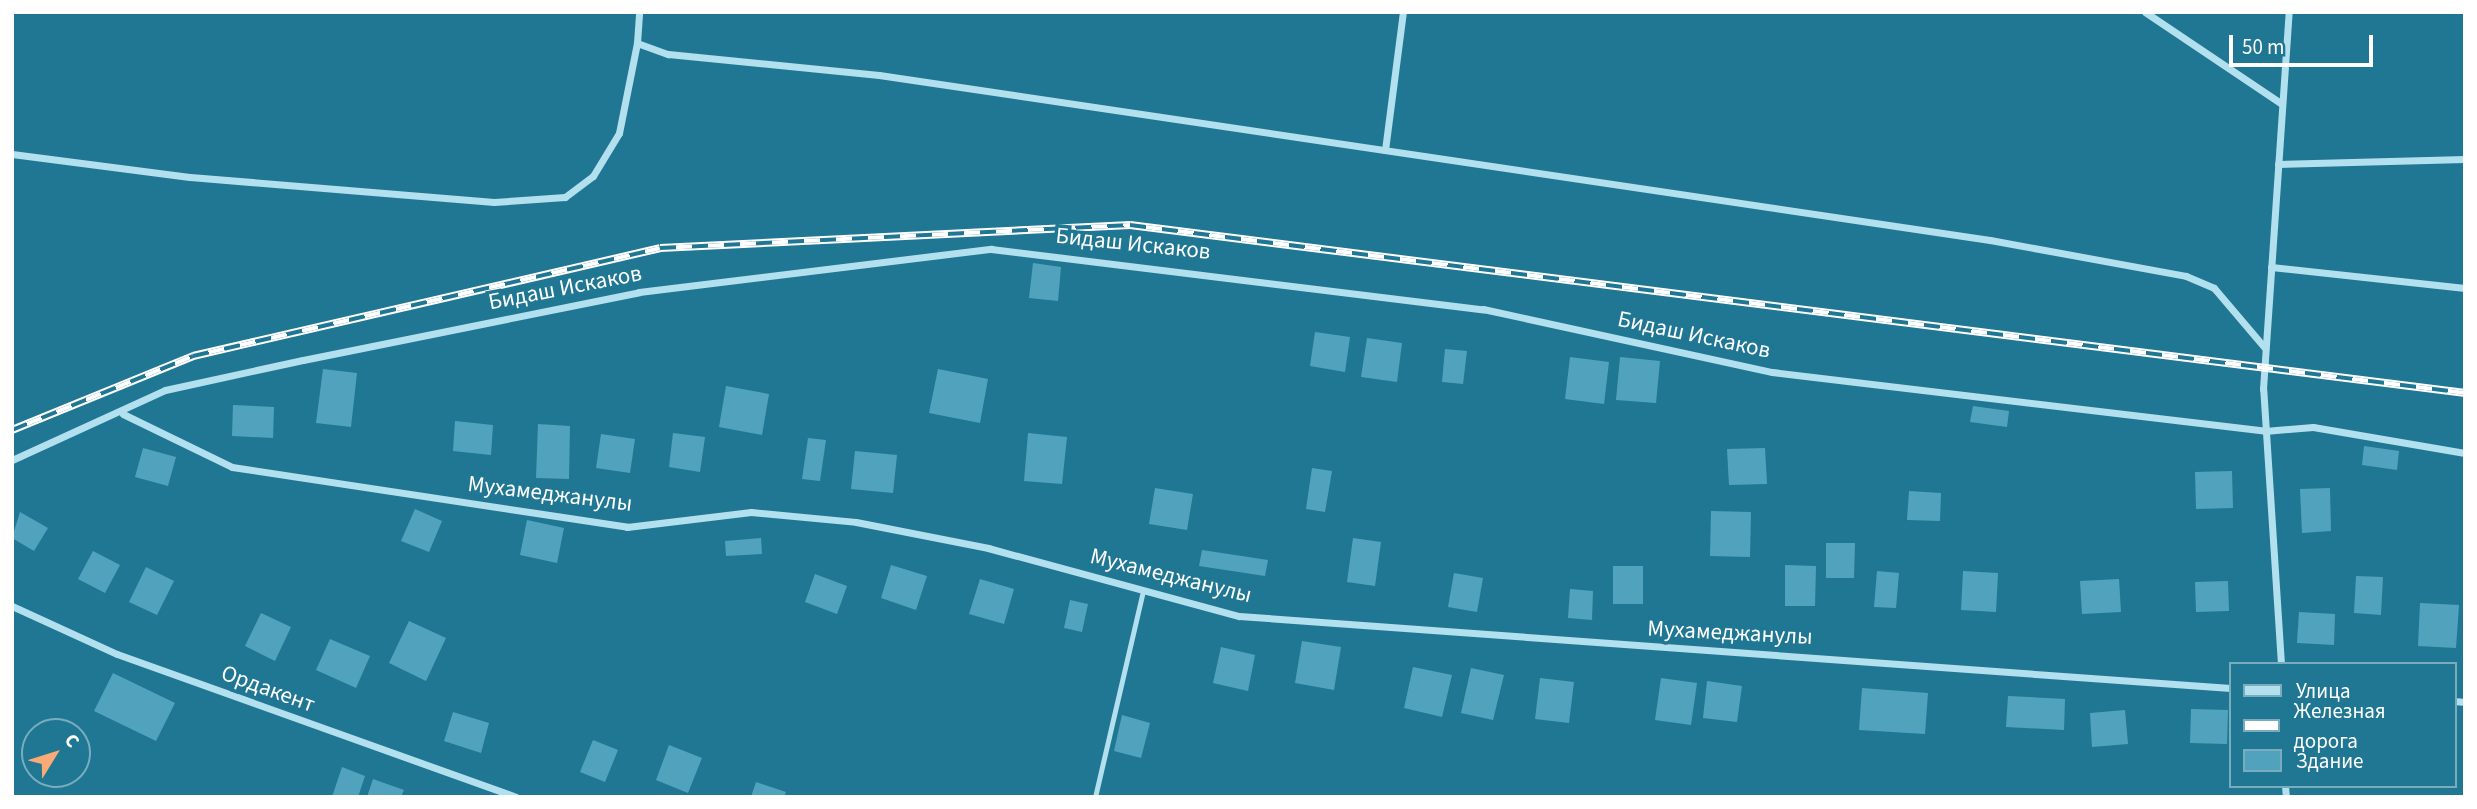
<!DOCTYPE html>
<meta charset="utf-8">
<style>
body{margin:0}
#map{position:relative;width:2477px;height:809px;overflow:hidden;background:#207793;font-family:"Source Sans 3",sans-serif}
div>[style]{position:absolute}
.building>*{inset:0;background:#51a3bd}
.service>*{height:5px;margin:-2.5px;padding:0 2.5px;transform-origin:2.5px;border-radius:2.5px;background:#b3e0ee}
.minor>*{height:7px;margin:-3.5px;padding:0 3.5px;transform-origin:3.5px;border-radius:3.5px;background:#b3e0ee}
.rail>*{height:8px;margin-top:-4px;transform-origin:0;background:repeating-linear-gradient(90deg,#207793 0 16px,#fff 0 32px);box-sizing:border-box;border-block:2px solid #fff}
span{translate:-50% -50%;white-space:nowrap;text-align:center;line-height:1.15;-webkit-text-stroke:7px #207793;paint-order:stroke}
.street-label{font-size:23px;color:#fff}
.frame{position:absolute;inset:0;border:14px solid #fff;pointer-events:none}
.legend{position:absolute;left:2229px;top:662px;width:228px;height:126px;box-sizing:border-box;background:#207793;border:2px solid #79adbe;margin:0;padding:9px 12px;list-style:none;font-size:21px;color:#fff}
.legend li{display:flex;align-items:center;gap:14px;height:35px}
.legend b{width:35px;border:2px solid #79adbe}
.north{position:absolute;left:21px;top:718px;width:70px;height:70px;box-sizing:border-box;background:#207793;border:2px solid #79adbe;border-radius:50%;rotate:52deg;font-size:19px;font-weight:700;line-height:28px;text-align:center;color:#fff}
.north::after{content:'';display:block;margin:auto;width:24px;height:32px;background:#faaa74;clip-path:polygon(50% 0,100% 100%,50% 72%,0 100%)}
.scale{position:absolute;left:2229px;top:35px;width:144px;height:32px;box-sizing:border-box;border:4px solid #fff;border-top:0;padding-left:9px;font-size:21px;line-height:24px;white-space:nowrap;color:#fff;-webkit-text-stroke:5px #207793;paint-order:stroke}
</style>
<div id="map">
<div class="building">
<div style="clip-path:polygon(1033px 263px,1061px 267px,1058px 301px,1029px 298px)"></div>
<div style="clip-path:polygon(1315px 332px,1350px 337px,1345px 372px,1310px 366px)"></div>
<div style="clip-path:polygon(1367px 338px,1402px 343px,1397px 382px,1361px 377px)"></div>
<div style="clip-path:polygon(1445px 349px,1467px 351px,1463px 384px,1442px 382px)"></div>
<div style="clip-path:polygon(1570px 357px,1609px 362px,1604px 404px,1565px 399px)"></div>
<div style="clip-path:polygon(1620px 357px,1660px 361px,1656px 403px,1616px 400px)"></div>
<div style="clip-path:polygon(323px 369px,357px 373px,351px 427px,316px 423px)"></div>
<div style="clip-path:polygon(938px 369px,988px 379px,980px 423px,929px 413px)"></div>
<div style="clip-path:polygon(726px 386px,769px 394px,762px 435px,719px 427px)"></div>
<div style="clip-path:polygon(233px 405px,274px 407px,273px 438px,232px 436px)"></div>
<div style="clip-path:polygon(1973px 406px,2009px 411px,2007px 427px,1970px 422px)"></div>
<div style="clip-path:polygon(455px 421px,493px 425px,491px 455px,453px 451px)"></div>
<div style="clip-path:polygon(538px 424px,570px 426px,569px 479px,536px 478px)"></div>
<div style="clip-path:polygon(673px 433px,705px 437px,700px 472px,669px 467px)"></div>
<div style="clip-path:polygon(1028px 433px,1067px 437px,1062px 484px,1024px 481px)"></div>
<div style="clip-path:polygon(601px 434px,635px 439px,630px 473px,596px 468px)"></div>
<div style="clip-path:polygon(808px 438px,826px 440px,820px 481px,802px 479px)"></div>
<div style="clip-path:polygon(2364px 446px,2399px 451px,2397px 470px,2362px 465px)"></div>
<div style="clip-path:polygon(143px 448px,176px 457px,168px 486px,135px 477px)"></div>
<div style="clip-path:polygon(1765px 448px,1767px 484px,1729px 485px,1727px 449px)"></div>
<div style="clip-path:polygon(855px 451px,897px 455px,893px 493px,851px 489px)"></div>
<div style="clip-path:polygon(1312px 468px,1332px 471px,1325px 512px,1306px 509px)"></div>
<div style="clip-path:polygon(2232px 471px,2233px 508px,2196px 509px,2195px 472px)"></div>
<div style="clip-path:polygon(1155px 488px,1193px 494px,1187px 530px,1149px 524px)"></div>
<div style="clip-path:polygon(2330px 488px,2331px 531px,2302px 533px,2300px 489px)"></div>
<div style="clip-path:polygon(1909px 491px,1941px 493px,1940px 521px,1907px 520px)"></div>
<div style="clip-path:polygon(415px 509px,442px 521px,429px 552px,401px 541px)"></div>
<div style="clip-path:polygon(1711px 511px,1751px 512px,1750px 557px,1710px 556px)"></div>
<div style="clip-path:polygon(20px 512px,48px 528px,34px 551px,12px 538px)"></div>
<div style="clip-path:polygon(527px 520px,564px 528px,557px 563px,520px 555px)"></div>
<div style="clip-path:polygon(761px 538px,762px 554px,726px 556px,725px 541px)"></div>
<div style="clip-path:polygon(1353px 538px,1381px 542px,1375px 586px,1347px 582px)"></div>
<div style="clip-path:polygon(1826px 543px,1855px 543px,1854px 578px,1826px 578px)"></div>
<div style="clip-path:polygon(1202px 550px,1268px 560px,1265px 576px,1199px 566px)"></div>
<div style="clip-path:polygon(93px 551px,120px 565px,105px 593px,78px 579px)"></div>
<div style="clip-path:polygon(891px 565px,927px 576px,916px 610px,881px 598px)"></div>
<div style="clip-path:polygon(1785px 565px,1816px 566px,1815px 606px,1785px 606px)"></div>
<div style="clip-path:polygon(1613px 566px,1643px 566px,1643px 604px,1613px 604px)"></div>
<div style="clip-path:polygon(146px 567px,174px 581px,157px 615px,129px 602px)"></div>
<div style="clip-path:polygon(1877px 571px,1899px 573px,1896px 608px,1874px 607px)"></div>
<div style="clip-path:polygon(1963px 571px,1998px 573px,1996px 612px,1961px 610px)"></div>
<div style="clip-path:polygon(1454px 573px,1483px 578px,1477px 612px,1448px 607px)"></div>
<div style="clip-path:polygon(815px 574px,847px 586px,837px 614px,805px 602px)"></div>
<div style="clip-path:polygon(2356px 576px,2383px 577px,2381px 615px,2354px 613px)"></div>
<div style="clip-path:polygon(980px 579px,1014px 589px,1004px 624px,969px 614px)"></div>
<div style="clip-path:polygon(2119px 579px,2121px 612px,2082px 614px,2080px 581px)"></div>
<div style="clip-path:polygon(2228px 581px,2229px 611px,2196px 612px,2195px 582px)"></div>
<div style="clip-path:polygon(1570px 589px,1593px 591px,1592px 620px,1568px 618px)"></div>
<div style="clip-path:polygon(1070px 600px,1088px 604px,1082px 632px,1064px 628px)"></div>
<div style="clip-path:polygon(2420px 603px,2459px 605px,2456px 648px,2418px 646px)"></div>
<div style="clip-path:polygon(2299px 612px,2335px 614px,2334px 645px,2297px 643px)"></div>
<div style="clip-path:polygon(261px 613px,291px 627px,275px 661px,245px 646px)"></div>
<div style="clip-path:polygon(409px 621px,446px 638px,426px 681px,389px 663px)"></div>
<div style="clip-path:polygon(330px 639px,370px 656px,356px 688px,316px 670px)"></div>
<div style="clip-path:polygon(1302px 641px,1341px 647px,1334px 690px,1295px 683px)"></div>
<div style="clip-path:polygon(1221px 647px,1255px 655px,1248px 691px,1213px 683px)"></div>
<div style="clip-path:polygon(1413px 667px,1452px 675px,1442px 717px,1404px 708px)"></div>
<div style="clip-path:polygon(1471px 668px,1504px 675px,1493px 720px,1461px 713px)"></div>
<div style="clip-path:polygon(113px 673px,175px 703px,156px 741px,94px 711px)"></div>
<div style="clip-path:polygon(1540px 678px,1574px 682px,1569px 723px,1535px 719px)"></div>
<div style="clip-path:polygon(1661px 678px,1697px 683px,1691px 725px,1655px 720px)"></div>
<div style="clip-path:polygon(1707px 681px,1742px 686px,1737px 722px,1703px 718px)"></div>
<div style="clip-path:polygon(1862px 688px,1928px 693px,1925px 734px,1859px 730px)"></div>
<div style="clip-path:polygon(2008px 696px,2065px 699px,2064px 730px,2006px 727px)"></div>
<div style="clip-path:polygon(2191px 709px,2228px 710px,2227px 744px,2190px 743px)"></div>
<div style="clip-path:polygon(2125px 710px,2128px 744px,2092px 747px,2090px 713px)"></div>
<div style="clip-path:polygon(453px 712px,489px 723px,481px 753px,444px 741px)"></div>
<div style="clip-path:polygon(1122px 715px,1150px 723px,1141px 758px,1114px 751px)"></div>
<div style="clip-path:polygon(593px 740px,618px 750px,605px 782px,580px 772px)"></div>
<div style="clip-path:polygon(669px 745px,702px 758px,688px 793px,656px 780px)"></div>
<div style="clip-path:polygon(342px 767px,365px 776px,358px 797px,332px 797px)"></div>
<div style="clip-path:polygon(373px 779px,404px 790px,401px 797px,367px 797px)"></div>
<div style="clip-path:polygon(756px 782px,786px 792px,784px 797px,751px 797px)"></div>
</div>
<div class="service">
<div style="left:1095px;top:797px;width:212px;rotate:-76.9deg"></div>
</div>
<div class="minor">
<div style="left:2145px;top:12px;width:165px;rotate:33.9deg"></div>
<div style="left:637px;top:43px;width:31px;rotate:-86deg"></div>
<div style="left:1385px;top:150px;width:139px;rotate:-82.6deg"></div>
<div style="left:12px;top:154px;width:179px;rotate:7.4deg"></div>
<div style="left:190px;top:177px;width:305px;rotate:4.7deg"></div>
<div style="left:494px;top:202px;width:71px;rotate:-4deg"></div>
<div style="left:565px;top:197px;width:35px;rotate:-37deg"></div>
<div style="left:593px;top:176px;width:50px;rotate:-58.8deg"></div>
<div style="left:619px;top:133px;width:92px;rotate:-78.7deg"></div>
<div style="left:637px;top:43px;width:33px;rotate:20deg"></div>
<div style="left:668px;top:54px;width:212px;rotate:5.7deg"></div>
<div style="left:879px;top:75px;width:1123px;rotate:8.45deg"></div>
<div style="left:1990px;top:240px;width:199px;rotate:10.4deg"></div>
<div style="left:2186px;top:276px;width:30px;rotate:23deg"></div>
<div style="left:2214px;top:288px;width:79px;rotate:49.6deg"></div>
<div style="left:2278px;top:164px;width:187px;rotate:-1.5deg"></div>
<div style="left:2271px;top:267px;width:195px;rotate:6.2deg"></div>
<div style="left:123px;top:414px;width:121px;rotate:25.9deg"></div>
<div style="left:232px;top:467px;width:400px;rotate:8.6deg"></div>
<div style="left:627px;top:527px;width:125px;rotate:-6.9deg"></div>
<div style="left:751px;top:512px;width:105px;rotate:5.4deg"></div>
<div style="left:856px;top:522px;width:135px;rotate:11.1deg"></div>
<div style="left:988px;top:548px;width:260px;rotate:15.2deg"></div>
<div style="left:1239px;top:616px;width:994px;rotate:4.16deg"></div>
<div style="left:12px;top:460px;width:168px;rotate:-24.6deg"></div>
<div style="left:165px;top:390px;width:141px;rotate:-12.3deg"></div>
<div style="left:303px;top:360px;width:343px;rotate:-11.4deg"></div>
<div style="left:639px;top:292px;width:355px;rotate:-7deg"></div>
<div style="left:991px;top:249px;width:496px;rotate:7deg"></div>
<div style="left:1483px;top:309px;width:296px;rotate:12.3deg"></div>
<div style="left:1772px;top:372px;width:497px;rotate:6.8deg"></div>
<div style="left:2265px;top:431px;width:48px;rotate:-4.8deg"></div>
<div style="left:2313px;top:427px;width:154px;rotate:9.7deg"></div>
<div style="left:12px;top:606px;width:115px;rotate:24.6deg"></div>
<div style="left:117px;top:654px;width:424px;rotate:19.7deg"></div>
<div style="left:2281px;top:664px;width:276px;rotate:-93.7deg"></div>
<div style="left:2263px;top:389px;width:378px;rotate:-86.1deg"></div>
<div style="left:2454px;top:701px;width:11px;rotate:5deg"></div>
<div style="left:2285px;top:786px;width:11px;rotate:85deg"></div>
</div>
<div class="rail">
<div style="left:12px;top:430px;width:196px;rotate:-22.2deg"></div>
<div style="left:193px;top:356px;width:479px;rotate:-13deg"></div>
<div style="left:660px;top:248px;width:471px;rotate:-2.8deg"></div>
<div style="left:1130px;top:225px;width:1346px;rotate:7.17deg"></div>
</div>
<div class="street-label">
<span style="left:1133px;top:244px;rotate:6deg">Бидаш Искаков</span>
<span style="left:565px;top:288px;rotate:-11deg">Бидаш Искаков</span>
<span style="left:1694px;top:335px;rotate:12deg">Бидаш Искаков</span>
<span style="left:550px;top:494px;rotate:7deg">Мухамеджанулы</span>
<span style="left:1171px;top:576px;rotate:14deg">Мухамеджанулы</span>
<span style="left:1730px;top:633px;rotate:3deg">Мухамеджанулы</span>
<span style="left:268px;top:689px;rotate:20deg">Ордакент</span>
</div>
<div class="frame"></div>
<ul class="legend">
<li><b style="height:9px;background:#b3e0ee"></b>Улица</li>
<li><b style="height:9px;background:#fff"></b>Железная дорога</li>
<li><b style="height:19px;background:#51a3bd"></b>Здание</li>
</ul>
<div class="north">С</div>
<div class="scale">50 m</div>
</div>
